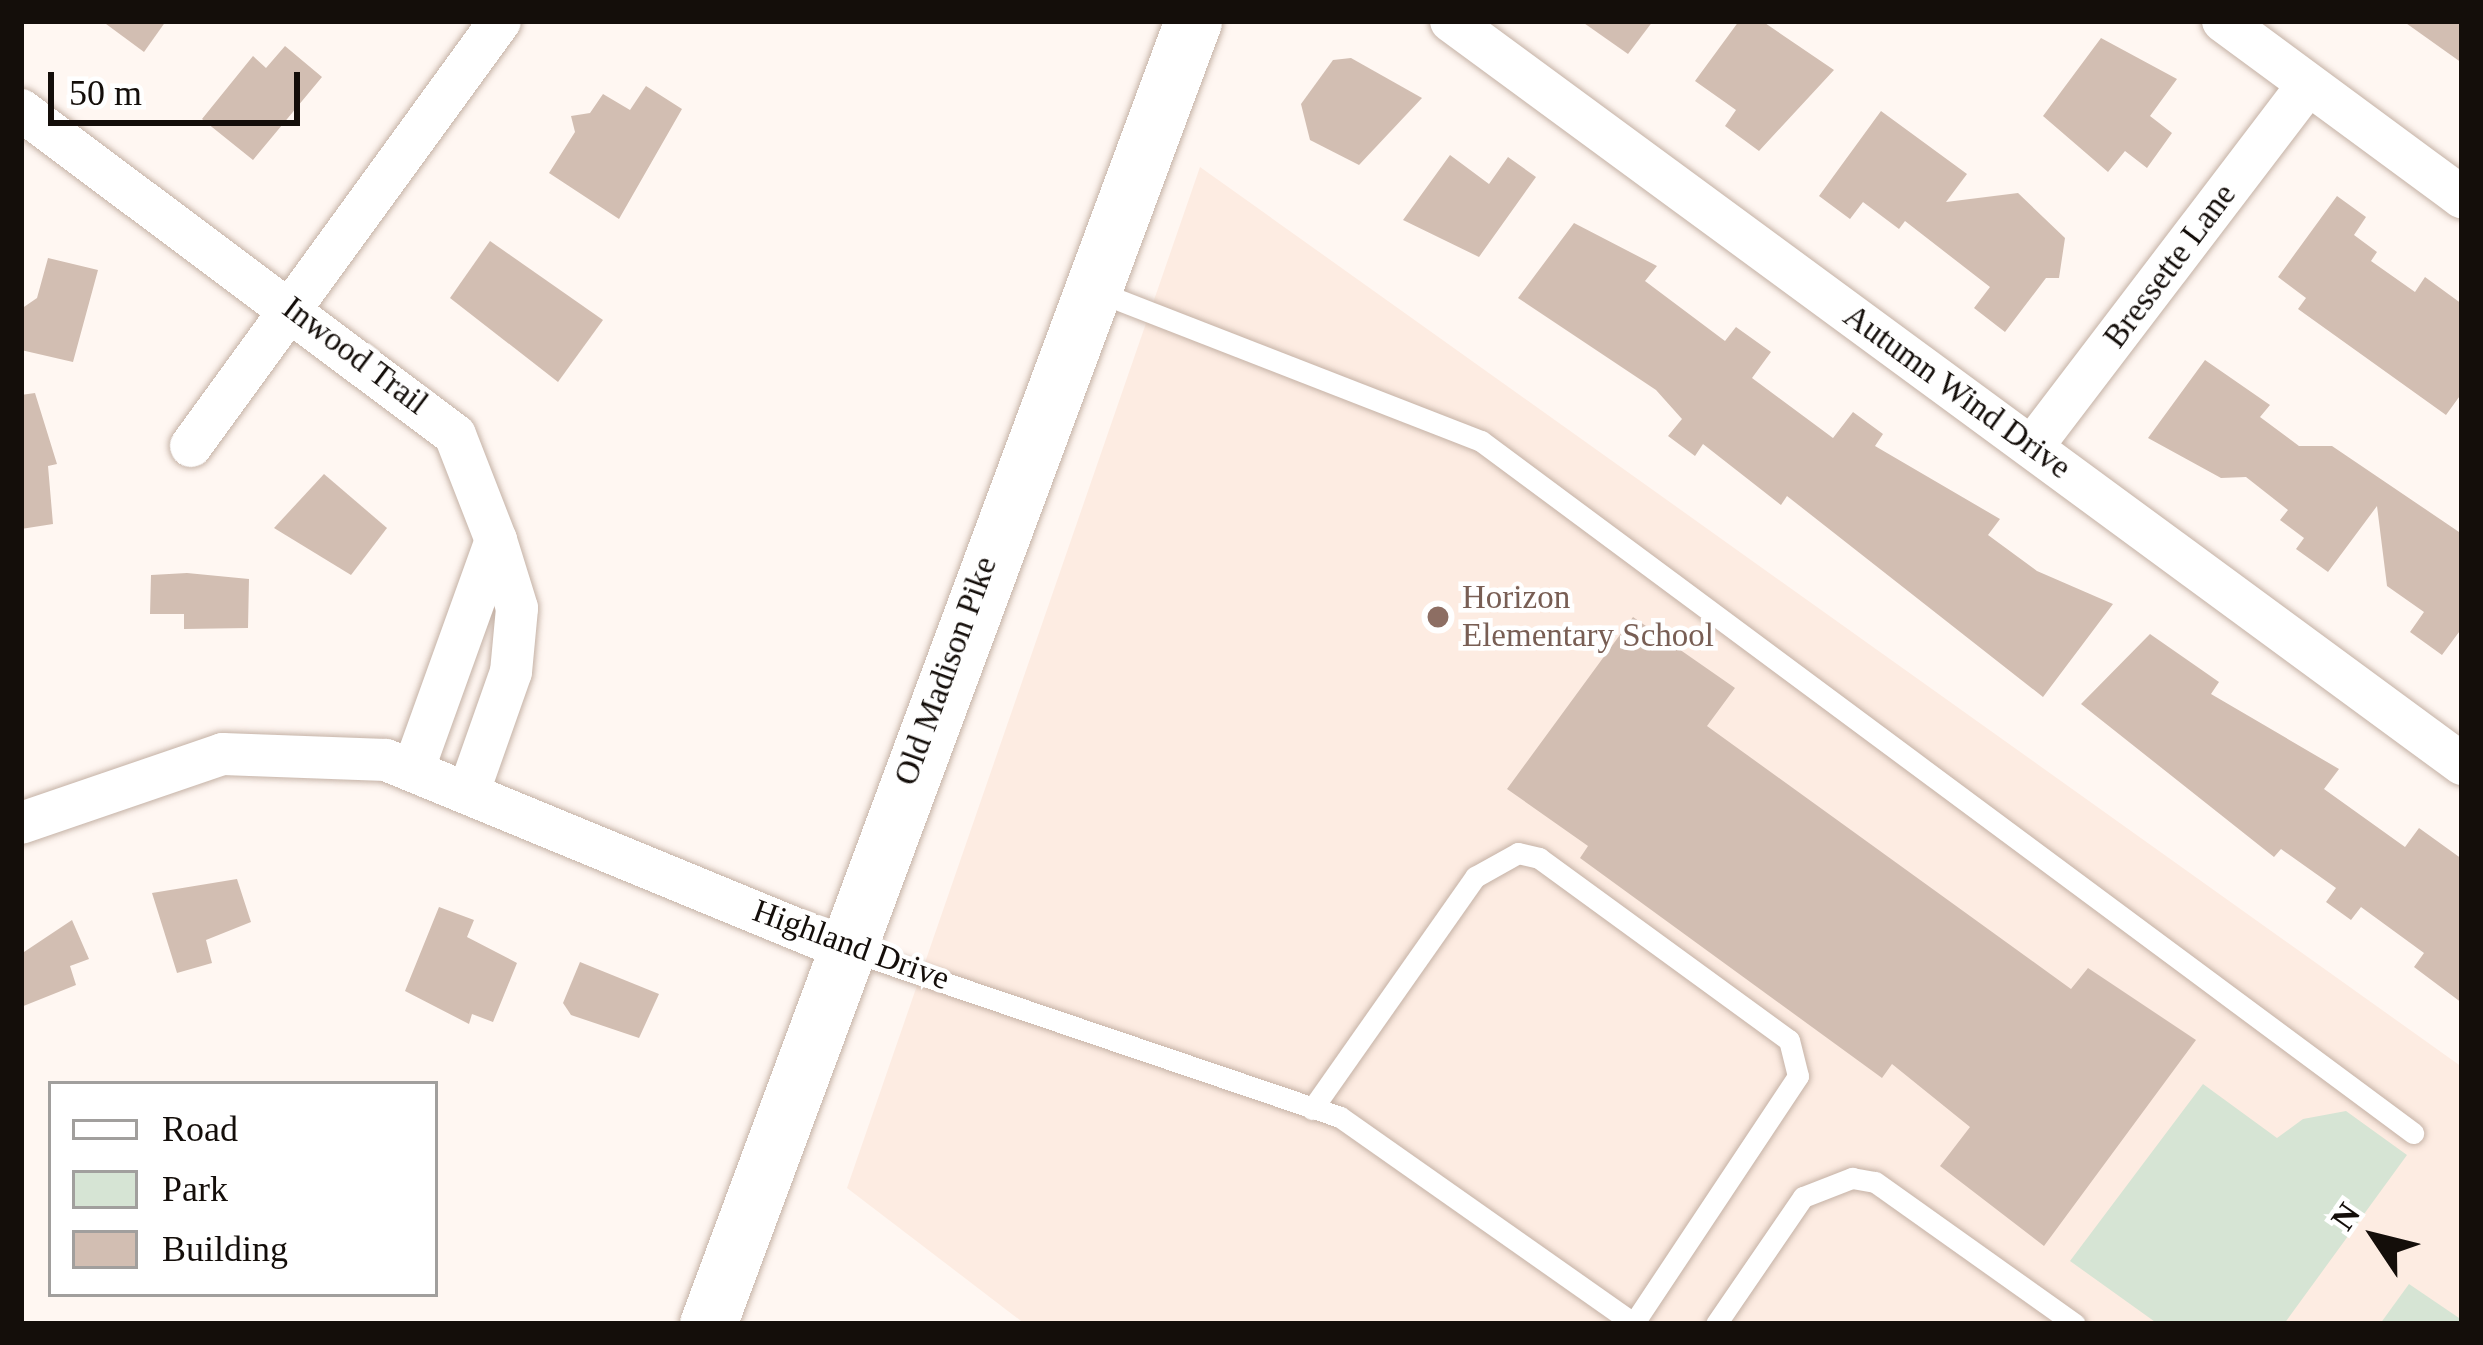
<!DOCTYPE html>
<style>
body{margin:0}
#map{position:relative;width:2483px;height:1345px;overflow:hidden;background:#fff7f2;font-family:"Times New Roman",serif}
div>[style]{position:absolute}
.built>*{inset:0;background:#fdece2}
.green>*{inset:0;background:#d6e4d4}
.building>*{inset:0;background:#d2beb2}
.roads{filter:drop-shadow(0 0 3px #c5b2a6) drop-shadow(0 0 3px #c5b2a6)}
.lane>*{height:21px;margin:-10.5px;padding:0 10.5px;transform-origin:10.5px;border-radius:10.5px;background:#fff}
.street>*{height:42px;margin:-21px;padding:0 21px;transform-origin:21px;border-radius:21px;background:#fff}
.secondary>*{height:57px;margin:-28.5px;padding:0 28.5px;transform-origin:28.5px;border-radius:28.5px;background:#fff}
.dots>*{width:33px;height:33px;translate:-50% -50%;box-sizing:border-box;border:6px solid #fff;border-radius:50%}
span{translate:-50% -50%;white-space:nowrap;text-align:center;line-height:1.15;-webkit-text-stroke:9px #fff;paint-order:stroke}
.street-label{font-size:33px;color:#140e0a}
.education-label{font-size:33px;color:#785e54}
.left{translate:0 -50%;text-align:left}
.frame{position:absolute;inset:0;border:24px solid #140e0a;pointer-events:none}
.legend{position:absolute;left:48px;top:1081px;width:390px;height:216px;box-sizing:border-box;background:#fff;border:3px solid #a19f9d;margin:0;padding:15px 21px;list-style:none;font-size:36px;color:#140e0a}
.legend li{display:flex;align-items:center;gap:24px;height:60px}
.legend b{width:60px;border:3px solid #a19f9d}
.north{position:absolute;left:2315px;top:1177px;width:120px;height:120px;-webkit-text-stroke:9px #fff;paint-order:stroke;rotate:305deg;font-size:33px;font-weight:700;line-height:48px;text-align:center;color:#140e0a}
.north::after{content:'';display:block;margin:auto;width:42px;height:54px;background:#140e0a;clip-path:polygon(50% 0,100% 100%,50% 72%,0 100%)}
.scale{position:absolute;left:48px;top:72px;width:252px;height:54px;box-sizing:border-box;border:6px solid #140e0a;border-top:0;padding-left:15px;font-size:36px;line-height:42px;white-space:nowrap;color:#140e0a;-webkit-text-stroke:9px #fff;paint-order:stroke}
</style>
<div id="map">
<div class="built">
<div style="clip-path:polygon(1200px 167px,2462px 1067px,2462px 1324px,1025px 1324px,847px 1188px)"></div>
</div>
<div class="green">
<div style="clip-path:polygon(2203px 1084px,2277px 1138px,2303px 1119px,2346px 1111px,2407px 1155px,2284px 1324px,2158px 1324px,2070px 1261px)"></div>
<div style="clip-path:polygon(2409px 1284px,2462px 1320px,2462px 1324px,2380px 1324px)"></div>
</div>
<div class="building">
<div style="clip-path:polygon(102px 21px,166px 21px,144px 52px)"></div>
<div style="clip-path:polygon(1581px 21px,1653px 21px,1628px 54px)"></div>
<div style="clip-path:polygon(1739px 21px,1762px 21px,1834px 70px,1759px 151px,1725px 126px,1736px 110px,1695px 81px)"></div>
<div style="clip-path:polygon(2403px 21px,2462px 21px,2462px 63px)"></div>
<div style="clip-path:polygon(2101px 38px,2177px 79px,2150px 116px,2172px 133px,2147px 168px,2125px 151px,2108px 172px,2043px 116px)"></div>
<div style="clip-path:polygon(285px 46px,322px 77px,253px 160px,202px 119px,253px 56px,266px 68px)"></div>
<div style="clip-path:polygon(1351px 58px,1422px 98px,1359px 165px,1310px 140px,1301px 104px,1333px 60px)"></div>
<div style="clip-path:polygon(646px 86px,682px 109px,619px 219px,549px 173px,575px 132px,571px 116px,590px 113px,603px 94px,630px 110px)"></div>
<div style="clip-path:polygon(1881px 111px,1967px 174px,1946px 202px,2018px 193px,2065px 238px,2059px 278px,2046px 278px,2005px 332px,1974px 308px,1990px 287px,1905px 221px,1899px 229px,1863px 202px,1850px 219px,1819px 196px)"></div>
<div style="clip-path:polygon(1450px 155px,1489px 184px,1508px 157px,1536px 177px,1479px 257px,1403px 220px)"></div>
<div style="clip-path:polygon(2337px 196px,2366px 217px,2354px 235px,2377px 252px,2371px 261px,2415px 292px,2425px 277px,2462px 304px,2462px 393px,2446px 415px,2298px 309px,2306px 298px,2278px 277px)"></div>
<div style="clip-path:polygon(1574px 223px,1657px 266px,1645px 281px,1725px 341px,1736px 327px,1771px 352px,1752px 378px,1833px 438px,1853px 412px,1883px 434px,1875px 446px,2000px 519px,1988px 535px,2037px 571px,2113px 604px,2043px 697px,1787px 496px,1781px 505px,1703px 444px,1695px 456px,1668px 436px,1682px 419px,1656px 390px,1518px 298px)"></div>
<div style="clip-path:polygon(490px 241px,603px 320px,558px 382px,450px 298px)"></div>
<div style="clip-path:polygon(48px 258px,98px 270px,73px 362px,21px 350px,21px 309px,37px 298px)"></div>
<div style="clip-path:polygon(2205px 360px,2270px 405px,2260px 417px,2299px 446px,2332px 446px,2462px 534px,2462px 628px,2442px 655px,2410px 632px,2424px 612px,2387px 586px,2377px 506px,2328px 572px,2296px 549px,2304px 538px,2280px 520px,2288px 510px,2246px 477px,2221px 478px,2148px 438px)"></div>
<div style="clip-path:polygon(35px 393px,57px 464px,48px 466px,53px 524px,21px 529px,21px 395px)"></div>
<div style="clip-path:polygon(324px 474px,387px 528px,351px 575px,274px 528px)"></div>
<div style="clip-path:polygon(187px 573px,249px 579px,248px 628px,184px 629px,184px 614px,150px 614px,151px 575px)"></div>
<div style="clip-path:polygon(1633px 617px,1735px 688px,1707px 726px,2071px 989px,2088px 968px,2196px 1040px,2044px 1246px,1940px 1166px,1970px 1127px,1892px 1064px,1882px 1078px,1580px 858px,1588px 846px,1507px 789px)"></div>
<div style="clip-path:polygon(2150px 634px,2219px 682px,2211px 694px,2339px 769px,2324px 789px,2405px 847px,2419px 828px,2462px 859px,2462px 1003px,2414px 967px,2424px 953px,2361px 907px,2351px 920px,2326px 902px,2336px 888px,2281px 849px,2274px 857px,2081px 704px)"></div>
<div style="clip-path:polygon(237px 879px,251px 922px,206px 940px,212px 963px,177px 973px,152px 893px)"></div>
<div style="clip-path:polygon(439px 907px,474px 920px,467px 937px,517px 963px,493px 1022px,472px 1014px,469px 1024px,405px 991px)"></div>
<div style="clip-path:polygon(72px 920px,89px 959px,70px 966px,76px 985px,21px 1007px,21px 954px)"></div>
<div style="clip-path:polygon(580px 962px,659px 994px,639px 1038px,571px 1015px,563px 1003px)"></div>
</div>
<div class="roads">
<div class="lane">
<div style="left:1096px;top:291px;width:413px;rotate:21.3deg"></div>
<div style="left:1481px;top:441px;width:1161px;rotate:36.59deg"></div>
<div style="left:851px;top:951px;width:516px;rotate:18.75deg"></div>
<div style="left:1340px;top:1117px;width:360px;rotate:35.1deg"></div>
<div style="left:1312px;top:1109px;width:284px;rotate:-54.9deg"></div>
<div style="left:1475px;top:877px;width:49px;rotate:-29.2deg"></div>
<div style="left:1518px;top:853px;width:22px;rotate:13deg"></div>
<div style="left:1539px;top:858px;width:309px;rotate:36.1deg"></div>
<div style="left:1789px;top:1040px;width:37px;rotate:76deg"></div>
<div style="left:1798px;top:1076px;width:298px;rotate:123.6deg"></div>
<div style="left:1716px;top:1324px;width:154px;rotate:-55.6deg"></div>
<div style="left:1803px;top:1197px;width:53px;rotate:-21.2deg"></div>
<div style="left:1852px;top:1178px;width:23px;rotate:10deg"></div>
<div style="left:1875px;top:1182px;width:245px;rotate:35.4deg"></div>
</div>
<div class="street">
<div style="left:1451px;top:21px;width:1255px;rotate:36.31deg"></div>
<div style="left:2223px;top:21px;width:297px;rotate:36.4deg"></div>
<div style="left:21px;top:110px;width:542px;rotate:36.83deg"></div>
<div style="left:455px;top:435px;width:113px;rotate:68.7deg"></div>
<div style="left:496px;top:540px;width:245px;rotate:109.8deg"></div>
<div style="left:191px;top:446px;width:525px;rotate:-53.98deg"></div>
<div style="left:2032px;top:447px;width:455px;rotate:-52.7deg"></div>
<div style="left:469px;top:791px;width:126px;rotate:-70.6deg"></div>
<div style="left:511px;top:672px;width:64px;rotate:-84.6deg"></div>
<div style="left:517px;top:608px;width:71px;rotate:-107.2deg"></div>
<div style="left:21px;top:823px;width:213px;rotate:-18.9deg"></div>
<div style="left:223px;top:754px;width:163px;rotate:2.1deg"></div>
<div style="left:386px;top:760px;width:496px;rotate:22.4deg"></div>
</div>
<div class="secondary">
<div style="left:708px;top:1324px;width:1390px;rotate:-69.58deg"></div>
</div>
</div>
<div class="dots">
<div style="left:1438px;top:617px;background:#8d6e63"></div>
</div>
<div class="street-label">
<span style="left:2170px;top:266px;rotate:-53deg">Bressette Lane</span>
<span style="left:355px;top:356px;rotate:37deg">Inwood Trail</span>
<span style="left:1957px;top:392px;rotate:36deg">Autumn Wind Drive</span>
<span style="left:946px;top:671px;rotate:-70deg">Old Madison Pike</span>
<span style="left:851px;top:945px;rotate:20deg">Highland Drive</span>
</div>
<div class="education-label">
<span class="left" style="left:1462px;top:617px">Horizon<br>Elementary School</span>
</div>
<div class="frame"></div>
<ul class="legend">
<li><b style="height:15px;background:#fff"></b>Road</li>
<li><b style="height:33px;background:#d6e4d4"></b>Park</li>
<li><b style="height:33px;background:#d2beb2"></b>Building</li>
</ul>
<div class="north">N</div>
<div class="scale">50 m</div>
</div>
